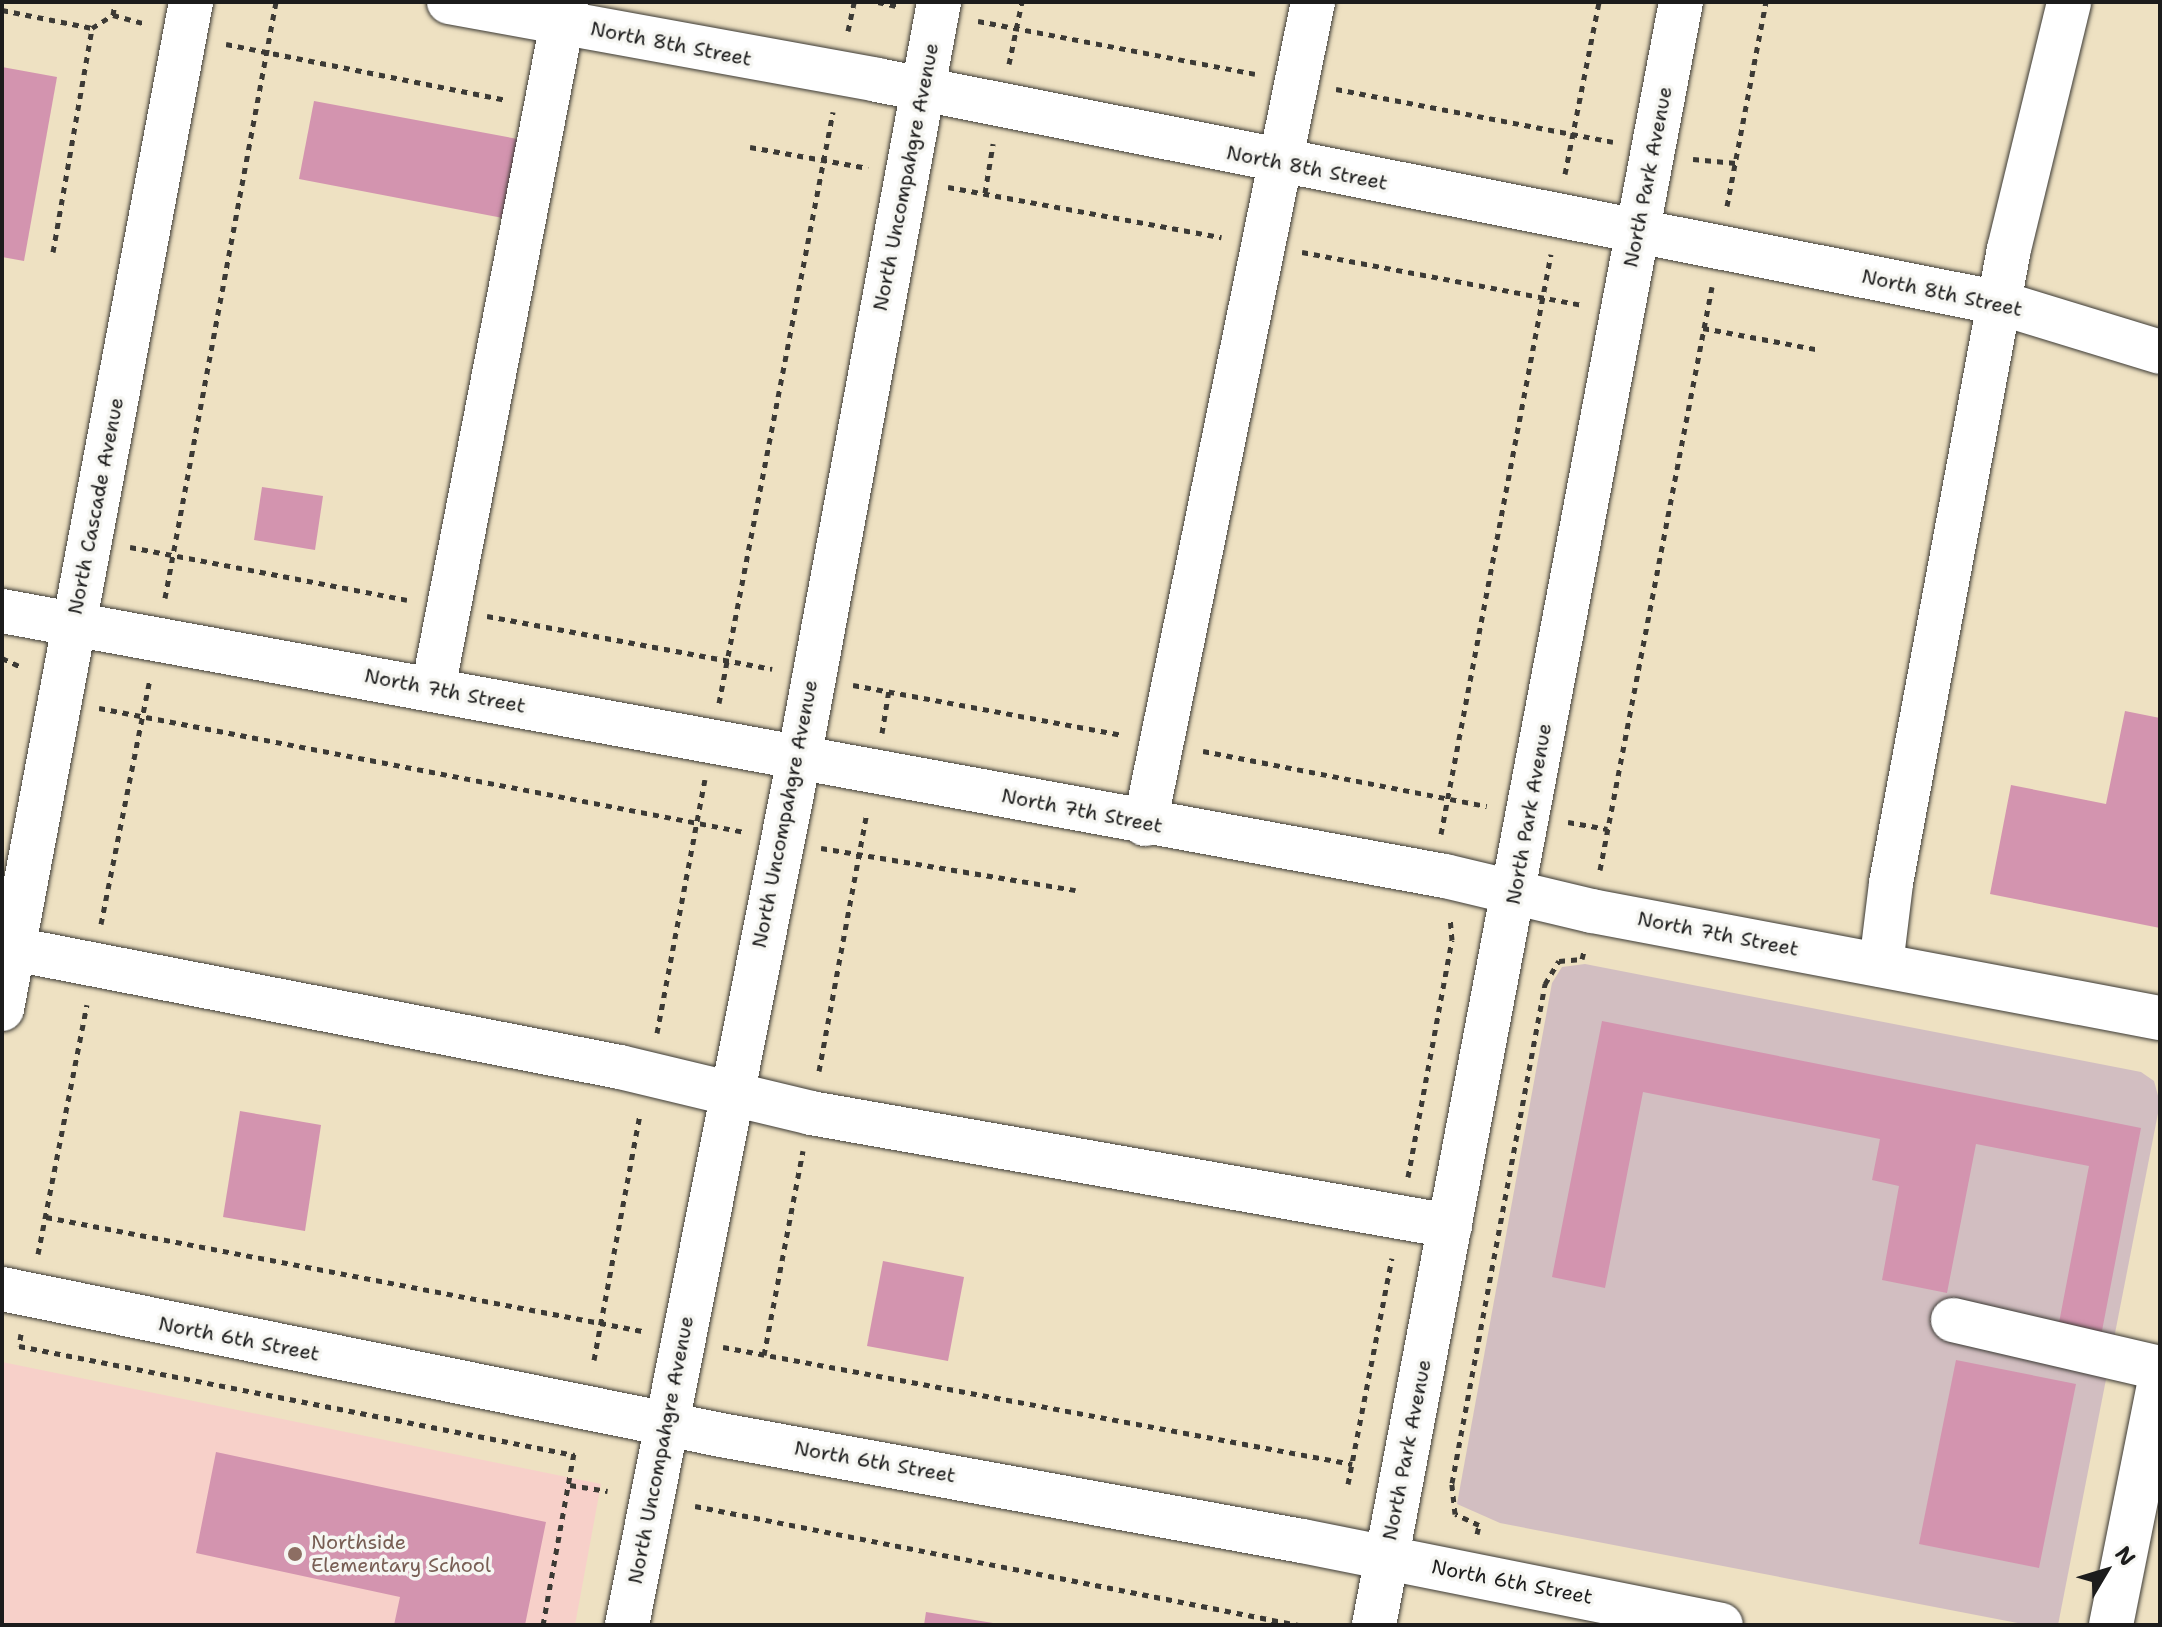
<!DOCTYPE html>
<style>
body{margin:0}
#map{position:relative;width:2162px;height:1627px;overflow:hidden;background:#eee1c2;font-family:"Shantell Sans",sans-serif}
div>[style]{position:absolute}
.built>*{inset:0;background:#f7d0c9}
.industrial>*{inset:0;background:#d2bec1}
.building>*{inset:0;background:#d394af}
.path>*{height:5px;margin-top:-2.5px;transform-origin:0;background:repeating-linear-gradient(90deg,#3c3a35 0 6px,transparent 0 12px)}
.roads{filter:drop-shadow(0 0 2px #3c3a35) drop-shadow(0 0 2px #3c3a35)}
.minor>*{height:44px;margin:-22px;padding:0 22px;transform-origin:22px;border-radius:22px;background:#fff}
.dots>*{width:22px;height:22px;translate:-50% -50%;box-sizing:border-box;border:4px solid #f6f6f2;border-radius:50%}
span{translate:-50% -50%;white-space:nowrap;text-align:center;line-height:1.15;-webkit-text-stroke:7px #f6f6f2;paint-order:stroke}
.street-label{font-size:20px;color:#1c1c1c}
.education-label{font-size:20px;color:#785e54}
.left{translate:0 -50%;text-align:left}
.frame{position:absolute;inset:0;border:4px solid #1c1c1c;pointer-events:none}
.north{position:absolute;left:2066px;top:1531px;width:80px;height:80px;-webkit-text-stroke:6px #f6f6f2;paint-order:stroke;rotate:52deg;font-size:22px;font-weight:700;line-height:32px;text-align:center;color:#1c1c1c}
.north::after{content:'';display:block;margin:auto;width:28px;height:36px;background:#1c1c1c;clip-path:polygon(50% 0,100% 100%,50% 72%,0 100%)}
</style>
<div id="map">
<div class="built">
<div style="clip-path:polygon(2px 1362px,601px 1484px,575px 1625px,2px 1625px)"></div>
</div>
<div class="industrial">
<div style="clip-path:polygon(1585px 964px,2141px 1072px,2154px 1081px,2160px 1103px,2058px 1625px,2028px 1625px,1500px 1523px,1457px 1504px,1552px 983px,1562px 967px)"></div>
</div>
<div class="building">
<div style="clip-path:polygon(2px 67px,57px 77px,24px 261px,2px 257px)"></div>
<div style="clip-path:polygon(314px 101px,523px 140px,508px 219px,299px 179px)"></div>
<div style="clip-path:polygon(262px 487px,323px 496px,315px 550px,254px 540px)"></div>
<div style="clip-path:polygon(2125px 711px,2160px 718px,2160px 928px,1990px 894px,2011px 785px,2106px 804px)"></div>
<div style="clip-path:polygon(1602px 1021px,2141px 1128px,2101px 1336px,2058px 1328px,2089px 1166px,1976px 1144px,1947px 1293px,1882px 1280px,1899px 1186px,1872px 1180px,1880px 1139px,1643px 1092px,1605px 1288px,1552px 1277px)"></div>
<div style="clip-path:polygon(240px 1111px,321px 1125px,305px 1231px,223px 1217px)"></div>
<div style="clip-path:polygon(883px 1261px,964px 1277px,948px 1361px,867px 1346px)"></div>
<div style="clip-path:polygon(1956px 1360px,2076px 1384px,2039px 1568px,1919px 1544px)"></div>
<div style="clip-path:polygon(216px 1452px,546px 1522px,525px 1625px,394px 1625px,400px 1597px,196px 1553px)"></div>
<div style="clip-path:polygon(926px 1612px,993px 1623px,993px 1625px,924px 1625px)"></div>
</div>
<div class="path">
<div style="left:878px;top:2px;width:19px;rotate:12deg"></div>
<div style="left:2px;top:10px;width:92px;rotate:11.3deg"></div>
<div style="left:92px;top:28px;width:25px;rotate:-32deg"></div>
<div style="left:113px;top:15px;width:34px;rotate:15deg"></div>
<div style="left:113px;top:15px;width:13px;rotate:-81deg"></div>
<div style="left:978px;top:21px;width:282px;rotate:10.8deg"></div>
<div style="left:848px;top:31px;width:30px;rotate:-78deg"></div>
<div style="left:226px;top:44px;width:286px;rotate:11.3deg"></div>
<div style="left:1009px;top:64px;width:63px;rotate:-78.2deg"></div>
<div style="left:1336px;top:89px;width:282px;rotate:10.8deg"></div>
<div style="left:750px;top:147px;width:120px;rotate:10.1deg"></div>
<div style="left:1693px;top:159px;width:43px;rotate:5.3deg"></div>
<div style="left:1565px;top:174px;width:175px;rotate:-78.8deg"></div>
<div style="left:948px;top:187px;width:278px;rotate:10.4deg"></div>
<div style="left:985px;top:193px;width:50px;rotate:-80.7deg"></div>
<div style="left:1727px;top:206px;width:208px;rotate:-79.2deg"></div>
<div style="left:53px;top:252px;width:227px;rotate:-80.1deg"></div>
<div style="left:1302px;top:252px;width:286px;rotate:10.7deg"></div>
<div style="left:1703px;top:328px;width:119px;rotate:10.6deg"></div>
<div style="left:130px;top:547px;width:282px;rotate:10.8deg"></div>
<div style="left:165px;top:598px;width:606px;rotate:-79.45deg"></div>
<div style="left:487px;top:616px;width:290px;rotate:10.5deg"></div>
<div style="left:2px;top:658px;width:23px;rotate:25deg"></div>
<div style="left:853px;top:685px;width:274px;rotate:10.5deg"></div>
<div style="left:719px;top:703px;width:602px;rotate:-79.08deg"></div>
<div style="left:99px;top:708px;width:658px;rotate:10.87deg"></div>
<div style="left:882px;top:733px;width:44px;rotate:-80.8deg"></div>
<div style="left:1203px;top:751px;width:289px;rotate:11deg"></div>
<div style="left:1568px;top:822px;width:40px;rotate:10deg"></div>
<div style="left:1441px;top:834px;width:590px;rotate:-79.26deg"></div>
<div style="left:821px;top:848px;width:258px;rotate:9.4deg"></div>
<div style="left:1600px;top:870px;width:594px;rotate:-79.13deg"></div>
<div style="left:101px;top:924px;width:250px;rotate:-78.7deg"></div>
<div style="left:657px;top:1033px;width:258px;rotate:-79.3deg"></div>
<div style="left:819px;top:1071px;width:262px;rotate:-79.5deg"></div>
<div style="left:1408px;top:1177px;width:241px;rotate:-79.5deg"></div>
<div style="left:1452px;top:940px;width:21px;rotate:-95deg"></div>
<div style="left:46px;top:1217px;width:607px;rotate:10.83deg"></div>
<div style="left:38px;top:1254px;width:254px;rotate:-78.9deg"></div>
<div style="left:21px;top:1334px;width:12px;rotate:99deg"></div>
<div style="left:19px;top:1346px;width:566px;rotate:11.11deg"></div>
<div style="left:723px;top:1347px;width:640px;rotate:10.54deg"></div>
<div style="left:764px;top:1355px;width:208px;rotate:-79.2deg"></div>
<div style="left:594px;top:1360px;width:250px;rotate:-79.4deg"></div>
<div style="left:1348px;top:1484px;width:230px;rotate:-79deg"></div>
<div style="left:570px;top:1485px;width:38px;rotate:9deg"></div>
<div style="left:695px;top:1506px;width:615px;rotate:11.16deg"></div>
<div style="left:1477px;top:1534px;width:9px;rotate:-77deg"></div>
<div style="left:1479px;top:1525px;width:26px;rotate:-155deg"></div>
<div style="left:1455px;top:1514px;width:31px;rotate:-96deg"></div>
<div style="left:1452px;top:1483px;width:508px;rotate:-79.44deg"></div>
<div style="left:1545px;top:984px;width:27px;rotate:-59deg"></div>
<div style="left:1559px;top:961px;width:23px;rotate:-5deg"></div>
<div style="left:1582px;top:959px;width:8px;rotate:-76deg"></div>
<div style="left:543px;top:1625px;width:175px;rotate:-79.8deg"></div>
</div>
<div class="roads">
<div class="minor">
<div style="left:449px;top:2px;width:435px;rotate:10.3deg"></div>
<div style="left:877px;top:80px;width:1145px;rotate:11.23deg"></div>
<div style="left:2000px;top:303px;width:167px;rotate:17deg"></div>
<div style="left:2px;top:611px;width:1467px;rotate:10.41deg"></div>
<div style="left:1445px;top:876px;width:151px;rotate:13.4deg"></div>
<div style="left:1592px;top:911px;width:578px;rotate:10.67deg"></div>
<div style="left:433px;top:689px;width:700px;rotate:-79.04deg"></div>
<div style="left:1145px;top:824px;width:839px;rotate:-78.45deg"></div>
<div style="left:14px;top:949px;width:617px;rotate:11.02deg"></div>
<div style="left:620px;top:1067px;width:196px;rotate:13.5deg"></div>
<div style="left:811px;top:1113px;width:649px;rotate:10.03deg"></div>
<div style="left:1881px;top:965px;width:83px;rotate:-83deg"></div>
<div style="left:1891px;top:883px;width:645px;rotate:-79.46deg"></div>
<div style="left:2009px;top:249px;width:254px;rotate:-76.3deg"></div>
<div style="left:2px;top:1009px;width:1025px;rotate:-79.37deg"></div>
<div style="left:2px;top:1289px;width:734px;rotate:11.48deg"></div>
<div style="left:721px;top:1435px;width:591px;rotate:10.34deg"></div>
<div style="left:1302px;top:1541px;width:427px;rotate:11.3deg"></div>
<div style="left:1953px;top:1320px;width:212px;rotate:13.1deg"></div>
<div style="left:627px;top:1625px;width:883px;rotate:-78.77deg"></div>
<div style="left:799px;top:759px;width:770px;rotate:-79.52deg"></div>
<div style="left:1374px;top:1625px;width:1652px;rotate:-79.29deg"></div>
<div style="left:2111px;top:1625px;width:251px;rotate:-78.7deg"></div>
</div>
</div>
<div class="dots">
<div style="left:295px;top:1554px;background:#8d6e63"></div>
</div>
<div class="street-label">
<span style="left:671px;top:44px;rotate:11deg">North 8th Street</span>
<span style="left:1307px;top:168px;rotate:11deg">North 8th Street</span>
<span style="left:906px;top:177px;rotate:-79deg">North Uncompahgre Avenue</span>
<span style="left:1648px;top:177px;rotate:-79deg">North Park Avenue</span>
<span style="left:1942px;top:293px;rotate:12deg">North 8th Street</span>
<span style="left:96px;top:506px;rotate:-79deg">North Cascade Avenue</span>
<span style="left:445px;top:691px;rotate:11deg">North 7th Street</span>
<span style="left:1082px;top:811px;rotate:11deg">North 7th Street</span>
<span style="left:785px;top:814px;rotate:-79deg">North Uncompahgre Avenue</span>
<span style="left:1529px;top:814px;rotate:-80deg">North Park Avenue</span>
<span style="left:1718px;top:934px;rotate:11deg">North 7th Street</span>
<span style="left:239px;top:1339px;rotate:11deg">North 6th Street</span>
<span style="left:661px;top:1450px;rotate:-79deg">North Uncompahgre Avenue</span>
<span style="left:1407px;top:1450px;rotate:-79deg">North Park Avenue</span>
<span style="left:875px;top:1462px;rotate:10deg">North 6th Street</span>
<span style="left:1512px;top:1582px;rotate:11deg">North 6th Street</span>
</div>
<div class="education-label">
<span class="left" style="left:311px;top:1554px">Northside<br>Elementary School</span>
</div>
<div class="frame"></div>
<div class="north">N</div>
</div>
